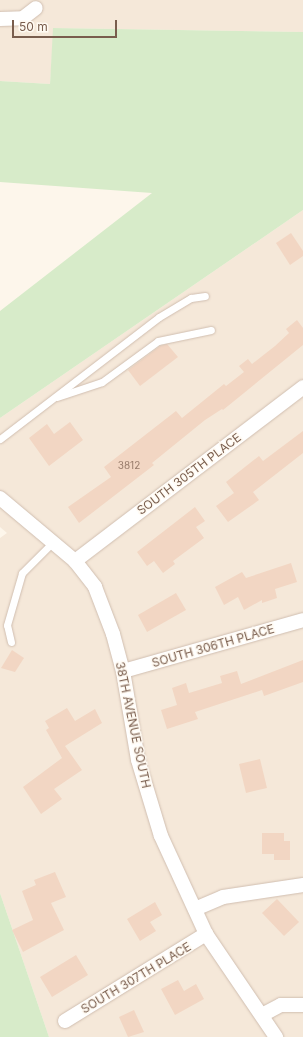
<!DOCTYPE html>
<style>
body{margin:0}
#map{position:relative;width:303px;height:1037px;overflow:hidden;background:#fdf6eb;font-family:Inter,sans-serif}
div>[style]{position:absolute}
.residential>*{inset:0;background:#f5e8d9}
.green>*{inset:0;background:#d7ebc9}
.building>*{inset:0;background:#f2d6c3}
.roads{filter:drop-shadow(0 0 1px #d0beb0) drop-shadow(0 0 1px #d0beb0)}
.lane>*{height:7px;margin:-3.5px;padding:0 3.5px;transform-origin:3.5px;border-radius:3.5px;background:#fff}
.street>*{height:14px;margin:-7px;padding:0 7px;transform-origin:7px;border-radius:7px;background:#fff}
span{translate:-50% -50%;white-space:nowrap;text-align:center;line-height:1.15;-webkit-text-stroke:3px #fffaf2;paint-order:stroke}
.number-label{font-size:10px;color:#977b6a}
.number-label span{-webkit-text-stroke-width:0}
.street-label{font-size:12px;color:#795d4d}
.scale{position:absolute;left:12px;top:20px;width:105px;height:18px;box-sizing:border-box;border:2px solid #795d4d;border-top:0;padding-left:5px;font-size:12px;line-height:14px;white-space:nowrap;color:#795d4d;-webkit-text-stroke:3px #fffaf2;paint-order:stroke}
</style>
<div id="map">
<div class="residential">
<div style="clip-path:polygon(0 0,303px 0,303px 32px,54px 28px,50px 84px,0 81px)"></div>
<div style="clip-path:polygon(303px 210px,303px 1037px,49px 1037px,0 893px,0 538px,7px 533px,0 527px,0 418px)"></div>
</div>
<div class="green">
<div style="clip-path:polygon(53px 28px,303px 32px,303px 210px,0 418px,0 311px,152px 193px,0 182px,0 81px,50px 84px)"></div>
<div style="clip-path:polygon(0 893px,49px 1037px,0 1037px)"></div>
</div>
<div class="building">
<div style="clip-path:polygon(291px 233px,303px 251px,303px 256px,290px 265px,276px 243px)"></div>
<div style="clip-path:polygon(297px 320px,303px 328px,303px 345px,223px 410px,222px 409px,205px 420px,152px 463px,154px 465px,79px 523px,68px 507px,111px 477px,104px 467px,176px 411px,182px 418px,224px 384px,226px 386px,244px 372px,239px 366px,248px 359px,252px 364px,275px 346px,289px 333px,286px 329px)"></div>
<div style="clip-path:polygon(167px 344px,178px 357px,140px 386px,128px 370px,160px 346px)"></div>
<div style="clip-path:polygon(70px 422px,83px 440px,49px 466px,29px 438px,47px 424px,54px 434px)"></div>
<div style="clip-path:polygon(303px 431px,303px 453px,253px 492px,259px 500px,228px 522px,216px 506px,234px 493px,226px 482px,259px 456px,263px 461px)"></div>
<div style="clip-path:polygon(195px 507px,205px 521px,196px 527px,204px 538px,173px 561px,175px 564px,163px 573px,154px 561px,147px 566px,137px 552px)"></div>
<div style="clip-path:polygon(291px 563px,297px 582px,275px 589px,277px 598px,262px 603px,262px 600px,244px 610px,238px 597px,224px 605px,215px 587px,242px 572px,246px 578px)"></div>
<div style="clip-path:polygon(176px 593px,186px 610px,147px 632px,138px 615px)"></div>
<div style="clip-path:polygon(12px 650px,24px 658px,15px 672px,1px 668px)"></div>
<div style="clip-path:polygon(303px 660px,303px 682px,264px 696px,262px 690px,195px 712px,198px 719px,167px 729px,161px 710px,177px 705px,172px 688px,186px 683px,189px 693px,222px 683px,220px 676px,237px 671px,241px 684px)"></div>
<div style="clip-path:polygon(67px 708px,75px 721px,95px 709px,102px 723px,65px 746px,82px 770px,54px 789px,62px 799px,41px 814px,23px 787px,62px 758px,46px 730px,49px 728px,45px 721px)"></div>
<div style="clip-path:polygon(260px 759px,267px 788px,246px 793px,239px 764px)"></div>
<div style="clip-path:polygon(262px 833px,284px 833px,284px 841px,290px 841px,290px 860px,274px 860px,274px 854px,262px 854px)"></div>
<div style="clip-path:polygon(55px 872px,66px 897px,51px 903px,64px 930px,23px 952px,12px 930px,33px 920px,22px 891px,36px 885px,34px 880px)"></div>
<div style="clip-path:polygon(277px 899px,299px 922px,284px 936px,262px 913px)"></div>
<div style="clip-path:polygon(155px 902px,162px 915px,150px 922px,156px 931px,140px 941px,127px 919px)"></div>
<div style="clip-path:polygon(76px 955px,88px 975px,52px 997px,40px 977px)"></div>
<div style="clip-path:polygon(178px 980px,184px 991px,196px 984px,204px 999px,175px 1015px,161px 989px)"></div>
<div style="clip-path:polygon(134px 1010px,144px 1032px,128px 1037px,119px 1017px)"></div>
</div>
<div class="roads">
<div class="lane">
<div style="left:57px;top:397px;width:47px;rotate:-18.4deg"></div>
<div style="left:102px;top:382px;width:69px;rotate:-36.2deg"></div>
<div style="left:158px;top:341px;width:54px;rotate:-11.7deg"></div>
<div style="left:0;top:439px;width:200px;rotate:-37.5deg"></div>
<div style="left:159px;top:317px;width:37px;rotate:-31deg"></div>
<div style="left:191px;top:298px;width:14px;rotate:-8deg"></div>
<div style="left:11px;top:642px;width:17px;rotate:-103deg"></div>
<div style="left:7px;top:625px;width:54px;rotate:-73.9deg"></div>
<div style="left:22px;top:573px;width:44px;rotate:-45deg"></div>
</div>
<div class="street">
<div style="left:0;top:19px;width:23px;rotate:-2deg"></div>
<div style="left:23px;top:18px;width:16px;rotate:-38deg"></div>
<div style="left:0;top:498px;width:98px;rotate:40deg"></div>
<div style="left:75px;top:561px;width:33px;rotate:52deg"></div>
<div style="left:95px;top:587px;width:50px;rotate:69deg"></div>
<div style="left:113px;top:634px;width:38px;rotate:75deg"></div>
<div style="left:123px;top:671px;width:90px;rotate:80.4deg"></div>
<div style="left:138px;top:760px;width:79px;rotate:73.2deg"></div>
<div style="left:161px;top:836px;width:108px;rotate:65.3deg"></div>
<div style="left:206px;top:934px;width:125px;rotate:55.8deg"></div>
<div style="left:75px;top:561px;width:287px;rotate:-37.3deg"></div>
<div style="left:123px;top:671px;width:187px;rotate:-15.8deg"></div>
<div style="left:195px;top:909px;width:30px;rotate:-23deg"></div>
<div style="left:223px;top:897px;width:81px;rotate:-8.5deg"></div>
<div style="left:262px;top:1015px;width:21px;rotate:-28deg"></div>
<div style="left:281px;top:1005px;width:22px"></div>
<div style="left:65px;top:1021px;width:166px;rotate:-31.7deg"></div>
</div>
</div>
<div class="number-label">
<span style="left:129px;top:466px">3812</span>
</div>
<div class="street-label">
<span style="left:189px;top:474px;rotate:-37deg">SOUTH 305TH PLACE</span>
<span style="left:213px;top:646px;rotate:-16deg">SOUTH 306TH PLACE</span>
<span style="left:133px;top:725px;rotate:78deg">38TH AVENUE SOUTH</span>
<span style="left:136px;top:978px;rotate:-31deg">SOUTH 307TH PLACE</span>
</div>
<div class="scale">50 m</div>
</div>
